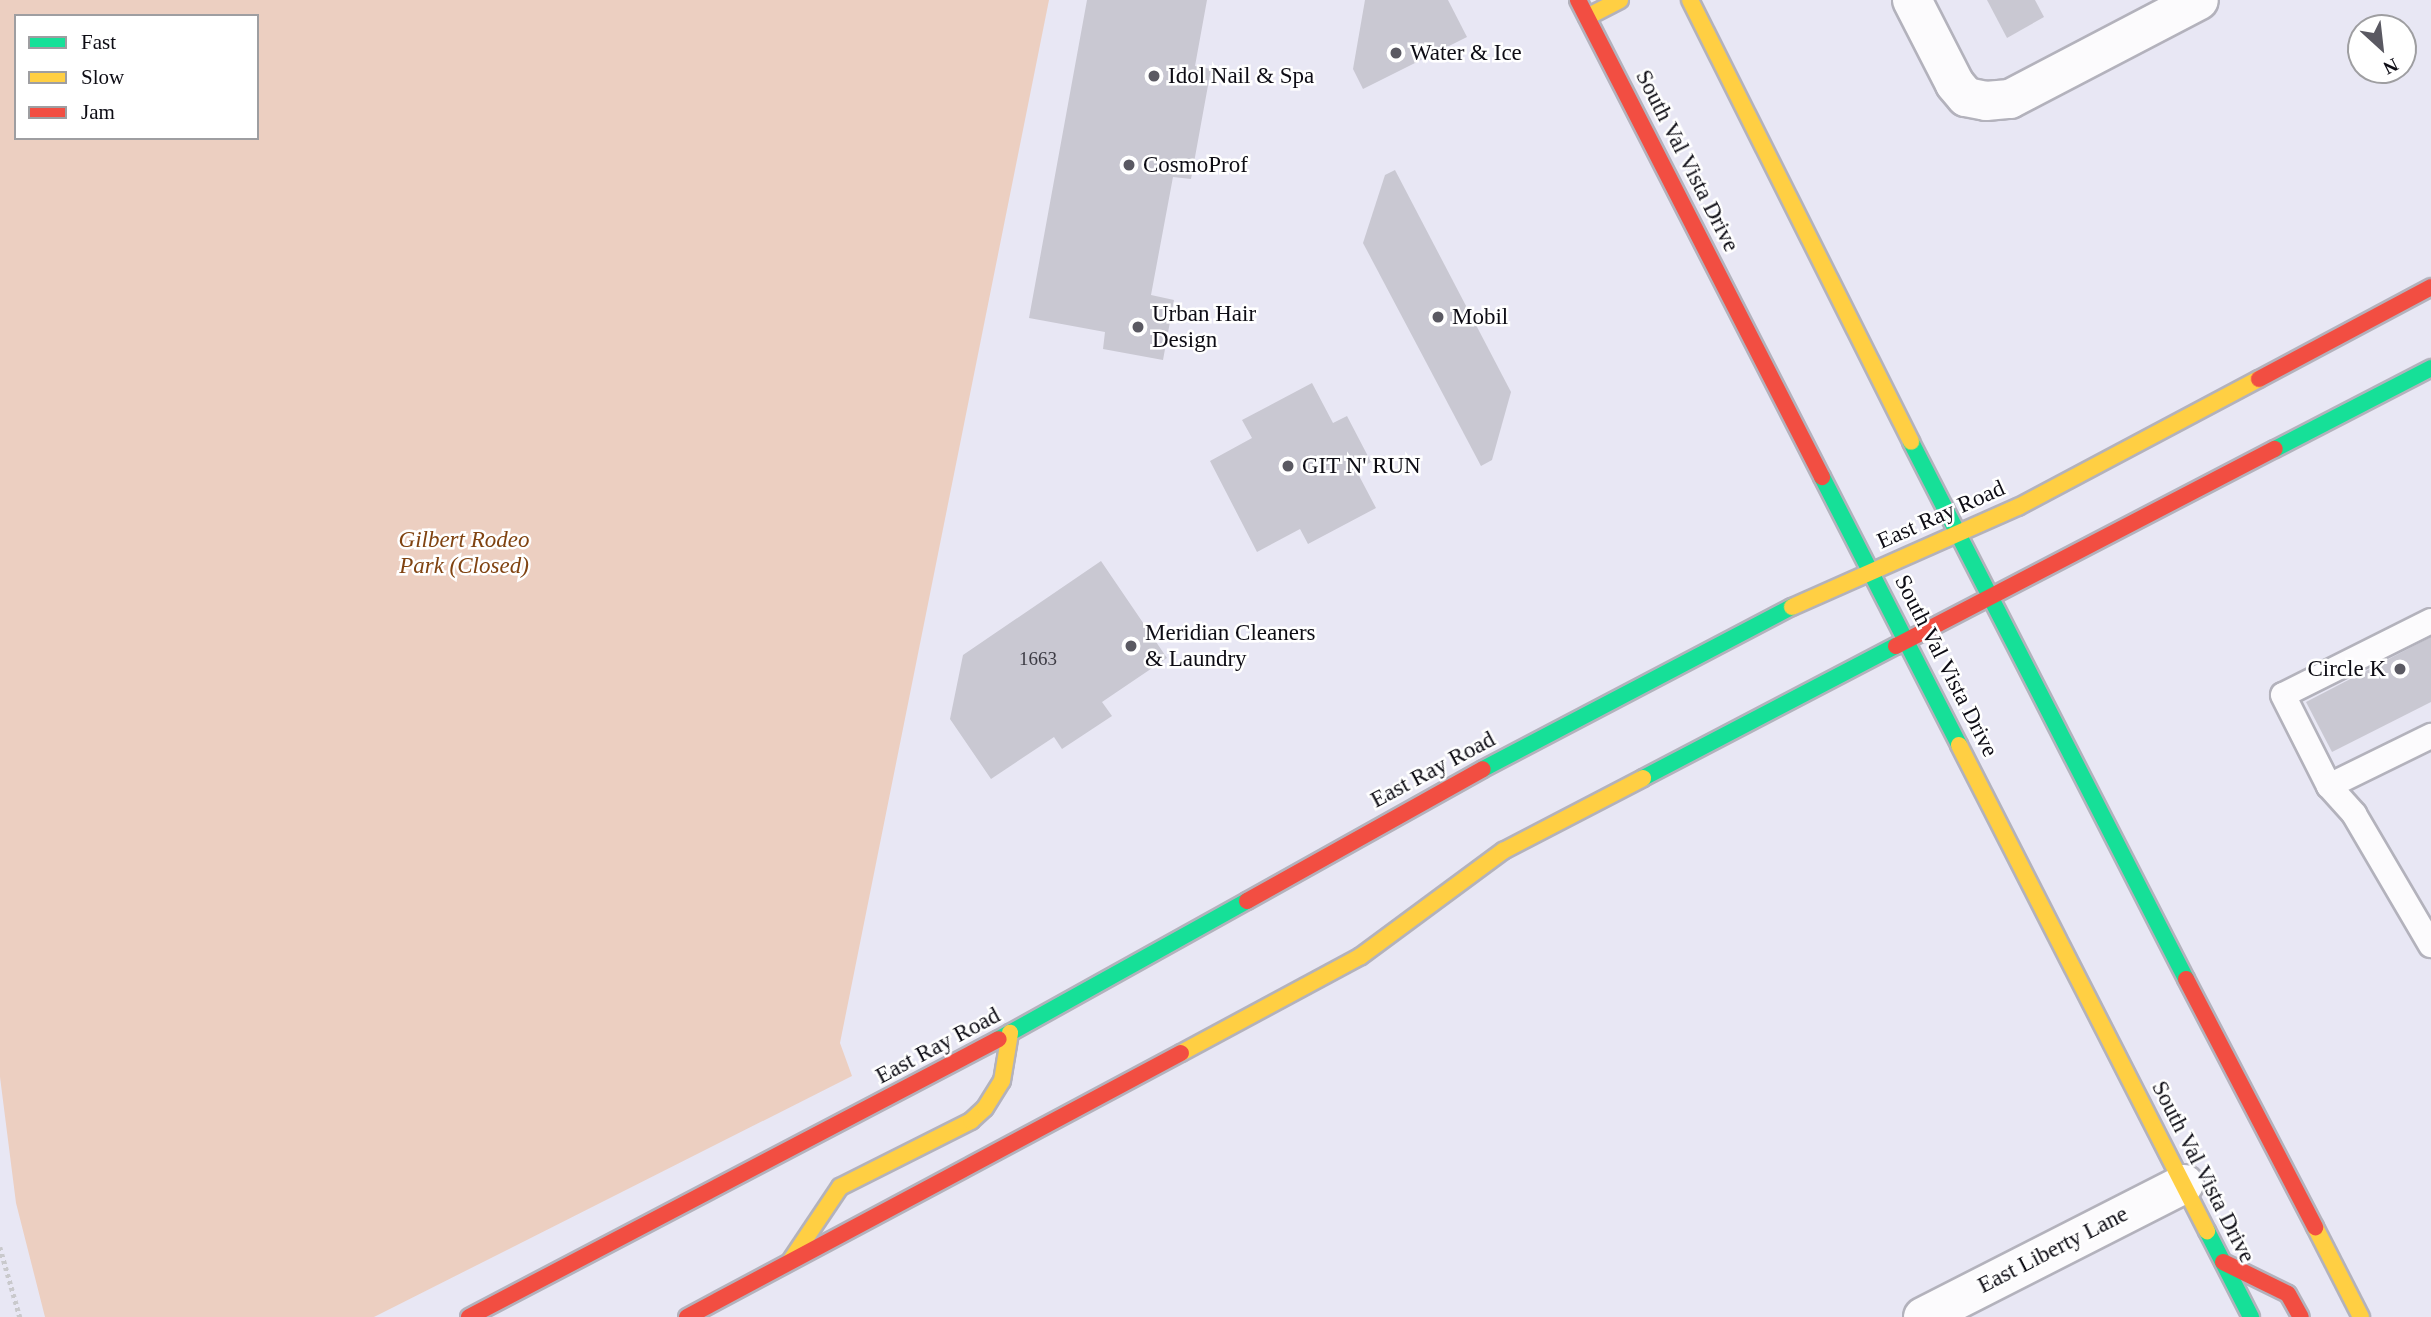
<!DOCTYPE html>
<style>
body{margin:0}
#map{position:relative;width:2431px;height:1317px;overflow:hidden;background:#e8e7f4;font-family:"Times New Roman",serif}
div>[style]{position:absolute}
[style*='--x']{left:calc(var(--x)*1px);top:calc(var(--y)*1px);width:calc(var(--w)*1px);rotate:calc(var(--a)*1deg)}
.green>*{inset:0;background:#eccfc1}
.building>*{inset:0;background:#c9c8d2}
.path>*{height:4.5px;margin-top:-2.25px;transform-origin:0;background:repeating-linear-gradient(90deg,#c9c9cc 0 3.5px,transparent 0 7px)}
.roads{filter:drop-shadow(2px 0 #b3b2bc) drop-shadow(-2px 0 #b3b2bc) drop-shadow(0 2px #b3b2bc) drop-shadow(0 -2px #b3b2bc)}
.lane>*{height:24px;margin:-12px;padding:0 12px;transform-origin:12px;border-radius:12px;background:#fcfbfd}
.street>*{height:38px;margin:-19px;padding:0 19px;transform-origin:19px;border-radius:19px;background:#fcfbfd}
.fast>*{height:16px;margin:-8px;padding:0 8px;transform-origin:8px;border-radius:8px;background:#16e098}
.slow>*{height:16px;margin:-8px;padding:0 8px;transform-origin:8px;border-radius:8px;background:#ffcf43}
.jam>*{height:16px;margin:-8px;padding:0 8px;transform-origin:8px;border-radius:8px;background:#f24e42}
.dots>*{width:19px;height:19px;translate:-50% -50%;box-sizing:border-box;border:4px solid #fff;border-radius:50%}
span{translate:-50% -50%;white-space:nowrap;text-align:center;line-height:1.15;-webkit-text-stroke:5px #fff;paint-order:stroke}
.number-label{font-size:19px;color:#3c3b44}
.number-label span{-webkit-text-stroke-width:0}
.poi-label{font-size:23px;color:#0d0c14}
.left{translate:0 -50%;text-align:left}
.right{translate:-100% -50%;text-align:right}
.street-label{font-size:23px;color:#0d0c14}
.park-label{font-size:23px;color:#804311;font-style:italic}
.legend{position:absolute;left:14px;top:14px;width:245px;height:126px;box-sizing:border-box;background:#fff;border:2px solid #9e9ea1;margin:0;padding:9px 12px;list-style:none;font-size:21px;color:#0d0c14}
.legend li{display:flex;align-items:center;gap:14px;height:35px}
.legend b{width:35px;border:2px solid #9e9ea1}
.north{position:absolute;left:2347px;top:14px;width:70px;height:70px;box-sizing:border-box;background:#fff;border:2px solid #9e9ea1;border-radius:50%;rotate:153deg;font-size:19px;font-weight:700;line-height:28px;text-align:center;color:#0d0c14}
.north::after{content:'';display:block;margin:auto;width:24px;height:32px;background:#5a5962;clip-path:polygon(50% 0,100% 100%,50% 72%,0 100%)}
</style>
<div id="map">
<div class="green">
<i style="clip-path:polygon(evenodd,0 0,1049px 0,840px 1043px,852px 1076px,374px 1317px,45px 1317px,16px 1203px,0 1077px,0 0,16px 16px,257px 16px,257px 138px,16px 138px,16px 16px)"></i>
</div>
<div class="building">
<i style="clip-path:polygon(1087px 0,1207px 0,1195px 66px,1211px 69px,1191px 179px,1173px 177px,1151px 295px,1174px 300px,1163px 360px,1103px 349px,1105px 332px,1029px 318px)"></i>
<i style="clip-path:polygon(1365px 0,1448px 0,1467px 37px,1363px 89px,1353px 69px)"></i>
<i style="clip-path:polygon(1987px 0,2035px 0,2044px 17px,2007px 38px)"></i>
<i style="clip-path:polygon(1395px 170px,1511px 392px,1492px 460px,1481px 466px,1363px 243px,1385px 175px)"></i>
<i style="clip-path:polygon(1312px 383px,1333px 423px,1347px 416px,1371px 462px,1356px 470px,1376px 508px,1308px 544px,1300px 529px,1257px 552px,1210px 461px,1252px 438px,1242px 420px)"></i>
<i style="clip-path:polygon(1101px 561px,1167px 658px,1102px 702px,1112px 716px,1062px 749px,1054px 737px,991px 779px,950px 719px,963px 655px)"></i>
<i style="clip-path:polygon(2431px 637px,2431px 702px,2332px 752px,2306px 702px)"></i>
</div>
<div class="path">
<i style="--x:0;--y:1247;--w:73;--a:74.1"></i>
</div>
<div class="roads">
<div class="lane">
<i style="--x:2431;--y:621;--w:165;--a:153.4"></i>
<i style="--x:2283;--y:695;--w:102;--a:63.2"></i>
<i style="--x:2329;--y:786;--w:38;--a:48"></i>
<i style="--x:2354;--y:814;--w:152;--a:59.6"></i>
<i style="--x:2329;--y:786;--w:114;--a:-26.1"></i>
</div>
<div class="street">
<i style="--x:1912;--y:0;--w:94;--a:62.9"></i>
<i style="--x:1955;--y:84;--w:17;--a:50"></i>
<i style="--x:1966;--y:97;--w:20;--a:11"></i>
<i style="--x:1986;--y:101;--w:24;--a:-5"></i>
<i style="--x:2010;--y:99;--w:213;--a:-27.6"></i>
<i style="--x:1923;--y:1317;--w:293;--a:-27"></i>
</div>
<div class="fast">
<i style="--x:1911;--y:442;--w:603;--a:62.88"></i>
<i style="--x:2275;--y:449;--w:176;--a:-27.4"></i>
<i style="--x:1822;--y:477;--w:301;--a:62.9"></i>
<i style="--x:1483;--y:769;--w:349;--a:-27.7"></i>
<i style="--x:1643;--y:778;--w:285;--a:-27.6"></i>
<i style="--x:999;--y:1039;--w:284;--a:-29.1"></i>
<i style="--x:2207;--y:1231;--w:97;--a:62.9"></i>
</div>
<div class="slow">
<i style="--x:1690;--y:0;--w:494;--a:63.4"></i>
<i style="--x:1587;--y:17;--w:37;--a:-27"></i>
<i style="--x:1792;--y:607;--w:247;--a:-23.9"></i>
<i style="--x:2018;--y:507;--w:273;--a:-28"></i>
<i style="--x:1959;--y:745;--w:546;--a:62.97"></i>
<i style="--x:1181;--y:1053;--w:204;--a:-28.3"></i>
<i style="--x:1361;--y:956;--w:177;--a:-36.5"></i>
<i style="--x:1503;--y:851;--w:158;--a:-27.5"></i>
<i style="--x:2315;--y:1227;--w:101;--a:62.9"></i>
<i style="--x:791;--y:1260;--w:88;--a:-56.1"></i>
<i style="--x:840;--y:1187;--w:147;--a:-26.7"></i>
<i style="--x:971;--y:1121;--w:19;--a:-43"></i>
<i style="--x:985;--y:1108;--w:32;--a:-58"></i>
<i style="--x:1002;--y:1081;--w:49;--a:-80.5"></i>
</div>
<div class="jam">
<i style="--x:1578;--y:0;--w:536;--a:62.91"></i>
<i style="--x:2259;--y:379;--w:195;--a:-28.1"></i>
<i style="--x:1896;--y:646;--w:427;--a:-27.5"></i>
<i style="--x:1247;--y:901;--w:270;--a:-29.2"></i>
<i style="--x:2186;--y:979;--w:280;--a:62.5"></i>
<i style="--x:2223;--y:1262;--w:72;--a:26.2"></i>
<i style="--x:2288;--y:1294;--w:26;--a:61"></i>
<i style="--x:469;--y:1317;--w:598;--a:-27.68"></i>
<i style="--x:687;--y:1317;--w:560;--a:-28.12"></i>
</div>
</div>
<div class="dots">
<i style="left:1396px;top:53px;background:#5a5962"></i>
<i style="left:1154px;top:76px;background:#5a5962"></i>
<i style="left:1129px;top:165px;background:#5a5962"></i>
<i style="left:1438px;top:317px;background:#5a5962"></i>
<i style="left:1138px;top:327px;background:#5a5962"></i>
<i style="left:1288px;top:466px;background:#5a5962"></i>
<i style="left:1131px;top:646px;background:#5a5962"></i>
<i style="left:2400px;top:669px;background:#5a5962"></i>
</div>
<div class="number-label">
<span style="left:1038px;top:659px">1663</span>
</div>
<div class="poi-label">
<span class="left" style="left:1410px;top:53px">Water &amp; Ice</span>
<span class="left" style="left:1168px;top:76px">Idol Nail &amp; Spa</span>
<span class="left" style="left:1143px;top:165px">CosmoProf</span>
<span class="left" style="left:1152px;top:327px">Urban Hair<br>Design</span>
<span class="left" style="left:1452px;top:317px">Mobil</span>
<span class="left" style="left:1302px;top:466px">GIT N' RUN</span>
<span class="left" style="left:1145px;top:646px">Meridian Cleaners<br>&amp; Laundry</span>
<span class="right" style="left:2386px;top:669px">Circle K</span>
</div>
<div class="street-label">
<span style="left:1687px;top:161px;rotate:63deg">South Val Vista Drive</span>
<span style="left:1941px;top:515px;rotate:-24deg">East Ray Road</span>
<span style="left:1946px;top:666px;rotate:63deg">South Val Vista Drive</span>
<span style="left:1433px;top:770px;rotate:-28deg">East Ray Road</span>
<span style="left:938px;top:1046px;rotate:-28deg">East Ray Road</span>
<span style="left:2203px;top:1172px;rotate:63deg">South Val Vista Drive</span>
<span style="left:2053px;top:1250px;rotate:-27deg">East Liberty Lane</span>
</div>
<div class="park-label">
<span style="left:464px;top:553px">Gilbert Rodeo<br>Park (Closed)</span>
</div>
<ul class="legend">
<li><b style="height:9px;background:#16e098"></b>Fast</li>
<li><b style="height:9px;background:#ffcf43"></b>Slow</li>
<li><b style="height:9px;background:#f24e42"></b>Jam</li>
</ul>
<div class="north">N</div>
</div>
